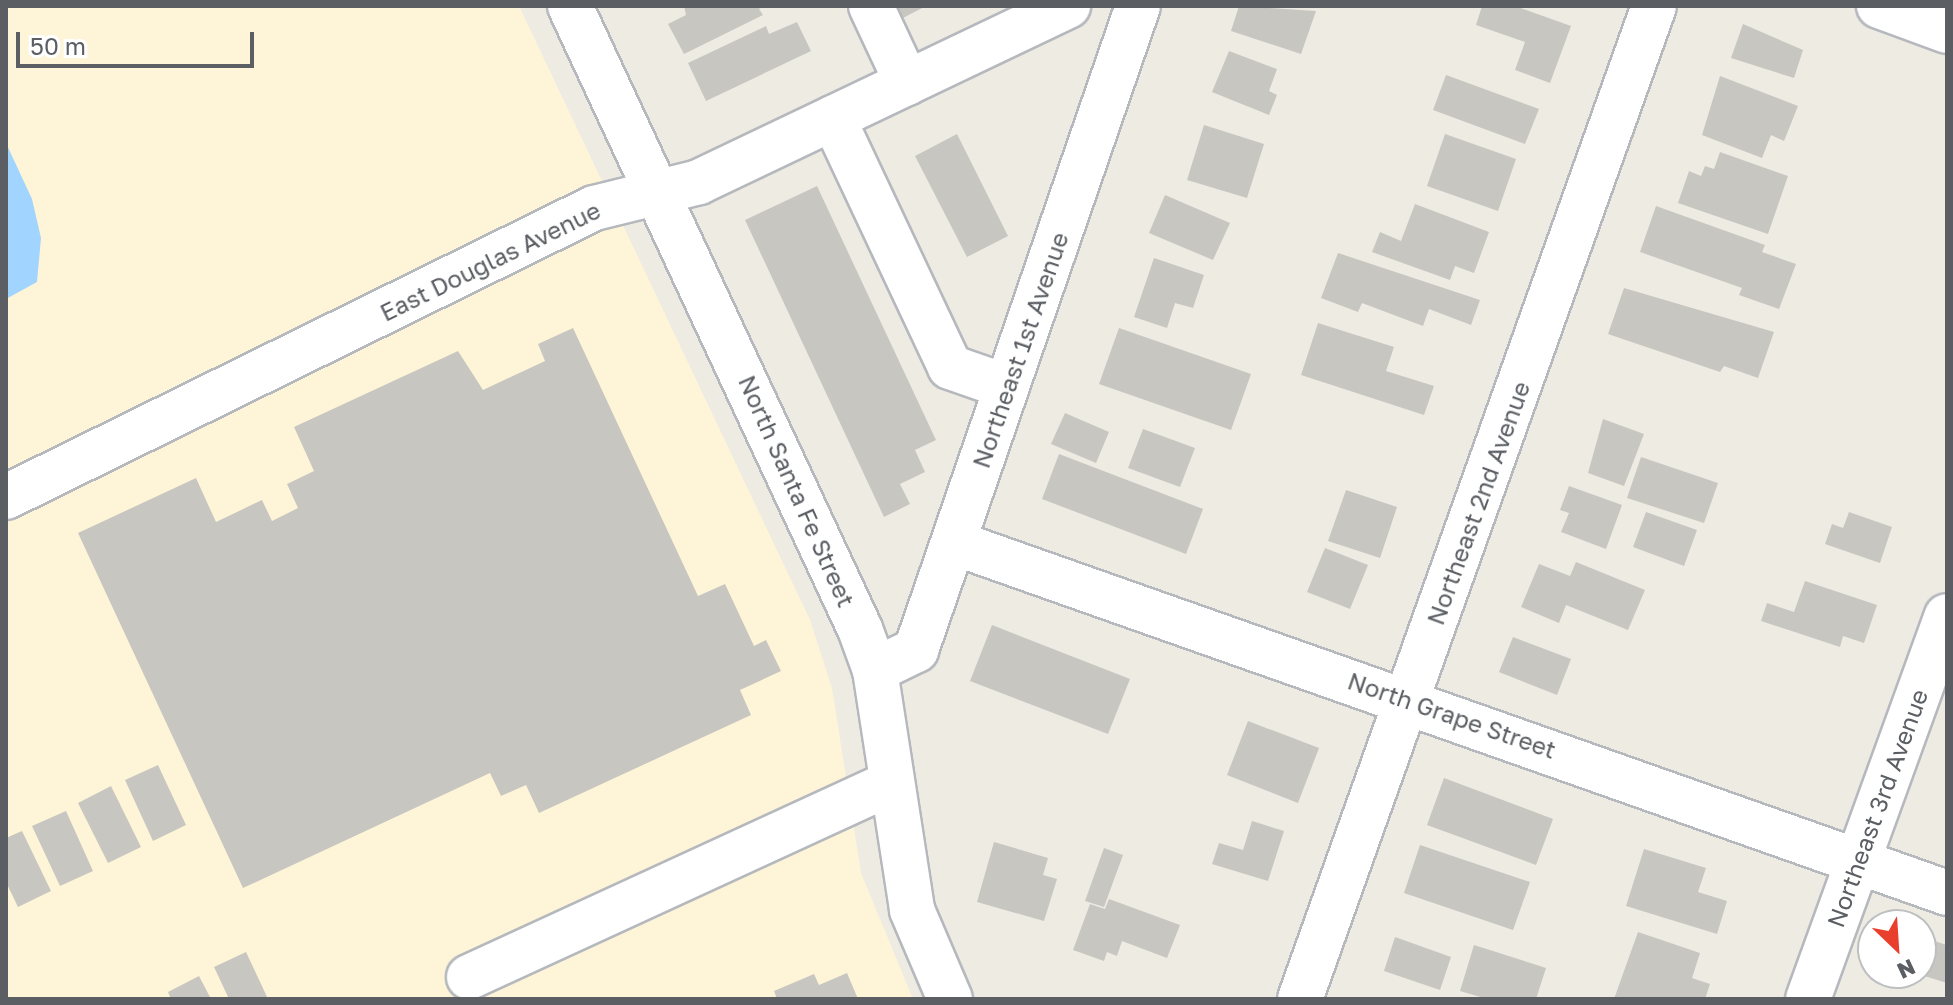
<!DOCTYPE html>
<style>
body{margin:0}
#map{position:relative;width:1953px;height:1005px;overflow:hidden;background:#eeebe3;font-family:"Golos Text",sans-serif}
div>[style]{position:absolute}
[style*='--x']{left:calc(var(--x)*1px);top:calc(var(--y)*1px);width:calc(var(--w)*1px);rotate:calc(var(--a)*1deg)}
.commercial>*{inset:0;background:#fef5d8}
.water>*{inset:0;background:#a1d5ff}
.building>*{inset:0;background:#c8c6c0}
.roads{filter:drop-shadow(2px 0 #b5b8bd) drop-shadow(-2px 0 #b5b8bd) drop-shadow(0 2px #b5b8bd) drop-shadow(0 -2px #b5b8bd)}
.minor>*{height:44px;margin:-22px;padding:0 22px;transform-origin:22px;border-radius:22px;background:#fff}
span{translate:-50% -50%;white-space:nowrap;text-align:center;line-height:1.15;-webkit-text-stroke:6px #fff;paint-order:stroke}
.street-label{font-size:24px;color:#5b5e63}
.frame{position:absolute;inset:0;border:8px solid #5b5e63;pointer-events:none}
.north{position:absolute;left:1857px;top:909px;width:80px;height:80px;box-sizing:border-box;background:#fff;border:2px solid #bdbfc1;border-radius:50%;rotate:155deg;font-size:22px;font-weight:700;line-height:32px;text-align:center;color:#5b5e63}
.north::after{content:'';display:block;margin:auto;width:28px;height:36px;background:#e93f2d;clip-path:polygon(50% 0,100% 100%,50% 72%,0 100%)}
.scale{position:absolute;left:16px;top:32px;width:238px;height:36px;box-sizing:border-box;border:4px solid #5b5e63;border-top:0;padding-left:10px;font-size:24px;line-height:28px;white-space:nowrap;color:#5b5e63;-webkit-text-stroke:6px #fff;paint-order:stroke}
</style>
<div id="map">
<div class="commercial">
<i style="clip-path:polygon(6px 6px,519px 6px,810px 620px,832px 688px,861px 873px,913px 999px,6px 999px)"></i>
</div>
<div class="water">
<i style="clip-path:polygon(6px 143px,32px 199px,41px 238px,37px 282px,6px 299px)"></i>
</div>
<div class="building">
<i style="clip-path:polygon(684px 6px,765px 6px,759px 9px,763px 15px,684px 54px,668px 24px,686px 15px)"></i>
<i style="clip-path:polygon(895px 6px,926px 6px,901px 19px)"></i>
<i style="clip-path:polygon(1239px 6px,1316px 11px,1301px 54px,1231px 31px)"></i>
<i style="clip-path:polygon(1482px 6px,1515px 6px,1571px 26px,1550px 83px,1515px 70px,1525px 42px,1476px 25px)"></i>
<i style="clip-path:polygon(797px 22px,811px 51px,706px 101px,688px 63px,766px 26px,769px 34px)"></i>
<i style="clip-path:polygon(1743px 24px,1803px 50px,1794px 78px,1731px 58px)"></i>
<i style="clip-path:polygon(1229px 51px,1277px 69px,1269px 91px,1277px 95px,1269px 115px,1212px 92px)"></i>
<i style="clip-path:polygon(1446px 75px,1539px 109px,1525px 144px,1433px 110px)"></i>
<i style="clip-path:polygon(1720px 76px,1798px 106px,1784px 141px,1771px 135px,1762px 158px,1702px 135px)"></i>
<i style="clip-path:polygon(1204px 125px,1264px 144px,1247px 198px,1187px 180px)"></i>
<i style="clip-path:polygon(957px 134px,1008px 236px,967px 257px,915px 156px)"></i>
<i style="clip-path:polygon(1445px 134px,1516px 159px,1498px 211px,1427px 186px)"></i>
<i style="clip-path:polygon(1720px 152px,1788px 176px,1768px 234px,1678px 203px,1689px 171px,1701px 176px,1705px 166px,1714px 169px)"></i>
<i style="clip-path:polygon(817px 186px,936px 440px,915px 450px,925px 472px,900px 484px,910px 504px,884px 517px,745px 220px)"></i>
<i style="clip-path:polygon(1165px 195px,1230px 223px,1213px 260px,1149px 233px)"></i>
<i style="clip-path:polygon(1415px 204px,1489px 232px,1474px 273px,1455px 266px,1450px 280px,1372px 252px,1380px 232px,1401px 241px)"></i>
<i style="clip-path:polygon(1656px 206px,1765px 245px,1762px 252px,1796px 264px,1779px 309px,1739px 295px,1742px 288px,1640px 252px)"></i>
<i style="clip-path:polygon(1338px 253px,1480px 300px,1471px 325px,1429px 309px,1423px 326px,1362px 303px,1358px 312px,1321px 298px)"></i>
<i style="clip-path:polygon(1154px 258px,1204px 275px,1193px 308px,1175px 303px,1167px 328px,1134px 317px)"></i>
<i style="clip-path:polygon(1624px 288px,1774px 332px,1758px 378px,1724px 366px,1720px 372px,1608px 334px)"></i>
<i style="clip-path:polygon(1318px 323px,1394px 347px,1386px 371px,1434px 386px,1424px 415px,1301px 375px)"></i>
<i style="clip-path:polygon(573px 328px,698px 596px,725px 584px,754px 646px,766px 640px,781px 671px,740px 690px,751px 715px,539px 813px,526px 785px,501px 796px,490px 773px,243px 888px,78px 533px,196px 478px,216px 522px,262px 500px,272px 521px,298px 508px,287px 484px,314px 471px,294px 427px,458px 351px,483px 390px,545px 361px,538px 344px)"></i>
<i style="clip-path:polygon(1119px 328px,1251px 374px,1231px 430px,1099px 384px)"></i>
<i style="clip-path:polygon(1065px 413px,1109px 432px,1096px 463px,1051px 444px)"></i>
<i style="clip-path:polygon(1603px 419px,1644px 434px,1624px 486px,1588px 473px)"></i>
<i style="clip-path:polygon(1143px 429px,1195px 448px,1180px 487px,1128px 468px)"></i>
<i style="clip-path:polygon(1059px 454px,1203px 509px,1186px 554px,1042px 499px)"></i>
<i style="clip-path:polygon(1641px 457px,1718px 483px,1704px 523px,1627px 498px)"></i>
<i style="clip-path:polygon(1569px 486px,1622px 505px,1606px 549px,1561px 532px,1569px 513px,1560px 510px)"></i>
<i style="clip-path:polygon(1346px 490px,1397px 507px,1380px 558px,1328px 541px)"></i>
<i style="clip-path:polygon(1646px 512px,1697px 530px,1684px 566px,1633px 547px)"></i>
<i style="clip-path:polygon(1849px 512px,1892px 527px,1880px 563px,1825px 544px,1832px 524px,1843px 528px)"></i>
<i style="clip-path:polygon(1325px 548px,1368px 565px,1350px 609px,1307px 592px)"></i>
<i style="clip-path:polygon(1576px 562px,1645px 590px,1628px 630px,1566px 605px,1559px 623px,1521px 607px,1539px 564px,1570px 576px)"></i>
<i style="clip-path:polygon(1805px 581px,1877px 605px,1864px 643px,1843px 636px,1840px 647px,1761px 621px,1767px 603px,1794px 612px)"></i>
<i style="clip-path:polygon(992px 625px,1130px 679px,1108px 734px,970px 681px)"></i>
<i style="clip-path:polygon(1513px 637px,1571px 659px,1557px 695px,1499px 672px)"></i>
<i style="clip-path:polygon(1248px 721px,1319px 748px,1298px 803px,1227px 775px)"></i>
<i style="clip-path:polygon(158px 765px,186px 825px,153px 841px,125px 780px)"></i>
<i style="clip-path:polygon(1444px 778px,1553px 819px,1536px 865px,1427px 825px)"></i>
<i style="clip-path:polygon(111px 786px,141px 847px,108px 863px,78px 803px)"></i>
<i style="clip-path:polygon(66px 811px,93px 871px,60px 886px,32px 826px)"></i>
<i style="clip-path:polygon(1252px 821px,1284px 831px,1268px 881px,1212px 864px,1219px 843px,1243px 850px)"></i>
<i style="clip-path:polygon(22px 831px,51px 891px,18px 907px,6px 882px,6px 838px)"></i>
<i style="clip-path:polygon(994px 842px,1048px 858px,1043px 875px,1057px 879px,1044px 921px,977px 902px)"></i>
<i style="clip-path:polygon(1420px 845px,1530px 882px,1513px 930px,1404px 893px)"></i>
<i style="clip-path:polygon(1104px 848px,1123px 855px,1104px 907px,1085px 901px)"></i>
<i style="clip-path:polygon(1644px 849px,1706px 868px,1698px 892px,1727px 901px,1717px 934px,1626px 906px)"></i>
<i style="clip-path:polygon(1109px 899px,1180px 925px,1167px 958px,1122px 941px,1117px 956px,1107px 952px,1104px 961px,1073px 950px,1090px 904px,1105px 909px)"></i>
<i style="clip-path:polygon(1638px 932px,1700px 953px,1692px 978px,1710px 984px,1705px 999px,1614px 999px)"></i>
<i style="clip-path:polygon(1395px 937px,1451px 957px,1440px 990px,1384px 971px)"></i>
<i style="clip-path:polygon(1921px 937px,1947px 945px,1947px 983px,1921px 975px)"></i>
<i style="clip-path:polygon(1474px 945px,1546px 968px,1536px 999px,1487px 999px,1460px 991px)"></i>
<i style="clip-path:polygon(246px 952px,268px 999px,229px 999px,214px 967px)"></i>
<i style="clip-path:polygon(847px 973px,858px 999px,777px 999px,774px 991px,814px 974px,819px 985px)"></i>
<i style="clip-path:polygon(199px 976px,211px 999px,171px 999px,168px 992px)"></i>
</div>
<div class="roads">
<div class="minor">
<i style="--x:570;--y:6;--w:687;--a:65.04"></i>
<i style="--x:860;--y:629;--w:44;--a:69.9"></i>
<i style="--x:875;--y:670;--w:243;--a:81.2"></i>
<i style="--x:912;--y:910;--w:97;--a:66.9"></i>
<i style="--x:871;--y:6;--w:85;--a:64.9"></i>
<i style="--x:1879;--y:6;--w:72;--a:20.2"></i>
<i style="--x:833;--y:118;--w:275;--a:64.8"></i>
<i style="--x:950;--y:367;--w:60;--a:19.3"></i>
<i style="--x:6;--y:497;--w:655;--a:-26.17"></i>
<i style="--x:594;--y:208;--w:108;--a:-13.9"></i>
<i style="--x:699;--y:182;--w:409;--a:-25.5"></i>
<i style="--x:955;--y:543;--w:1052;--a:19.43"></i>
<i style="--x:875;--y:670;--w:46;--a:-26"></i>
<i style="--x:916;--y:650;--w:681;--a:-70.98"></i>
<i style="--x:469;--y:977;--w:464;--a:-24.7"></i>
<i style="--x:1300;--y:999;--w:1054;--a:-70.38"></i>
<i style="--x:1808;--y:999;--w:407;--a:-70.1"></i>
</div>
</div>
<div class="street-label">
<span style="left:490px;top:261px;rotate:-26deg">East Douglas Avenue</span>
<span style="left:1020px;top:350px;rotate:-71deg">Northeast 1st Avenue</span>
<span style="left:797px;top:491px;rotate:66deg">North Santa Fe Street</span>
<span style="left:1478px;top:503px;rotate:-70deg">Northeast 2nd Avenue</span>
<span style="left:1452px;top:715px;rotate:19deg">North Grape Street</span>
<span style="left:1877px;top:808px;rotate:-70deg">Northeast 3rd Avenue</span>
</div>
<div class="frame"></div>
<div class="north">N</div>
<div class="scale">50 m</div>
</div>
